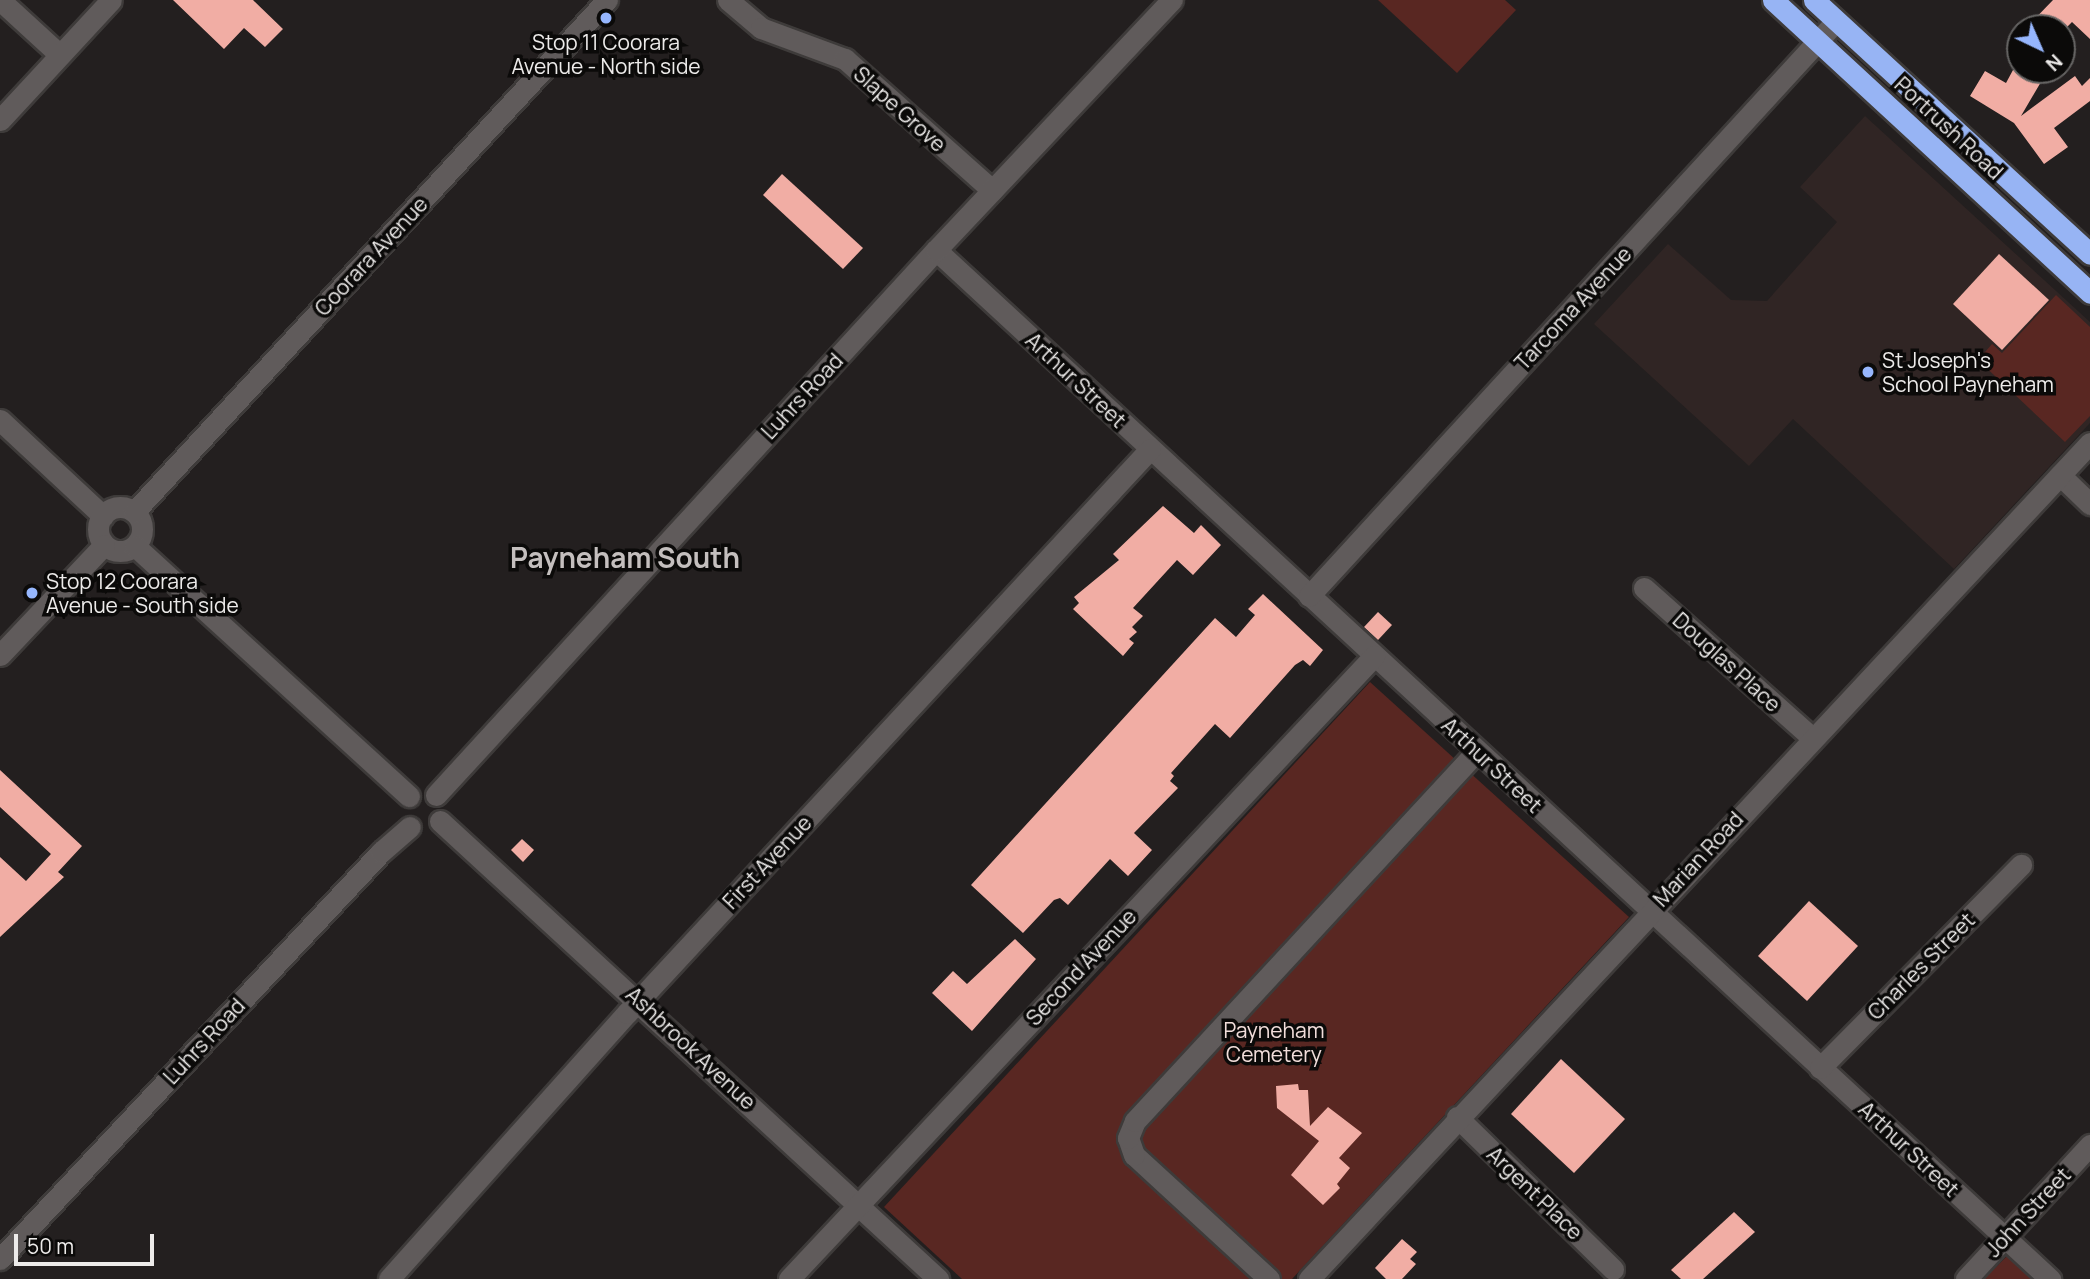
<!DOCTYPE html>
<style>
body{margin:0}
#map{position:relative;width:2090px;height:1279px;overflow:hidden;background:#231f1f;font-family:Manrope,sans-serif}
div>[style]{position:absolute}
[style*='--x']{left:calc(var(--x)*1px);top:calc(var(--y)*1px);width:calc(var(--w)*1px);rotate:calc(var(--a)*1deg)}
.built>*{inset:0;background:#302524}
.green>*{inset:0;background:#592722}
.building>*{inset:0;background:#f1ada4}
.roads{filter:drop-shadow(2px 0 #3e3b3a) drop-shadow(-2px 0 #3e3b3a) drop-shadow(0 2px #3e3b3a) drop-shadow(0 -2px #3e3b3a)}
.minor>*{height:21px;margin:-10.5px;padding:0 10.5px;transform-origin:10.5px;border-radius:10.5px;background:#605b5b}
.minor>.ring{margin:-10.5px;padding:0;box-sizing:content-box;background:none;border:21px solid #605b5b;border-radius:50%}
.highway>*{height:21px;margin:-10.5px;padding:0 10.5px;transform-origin:10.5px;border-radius:10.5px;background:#97b4f4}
.dots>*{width:19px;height:19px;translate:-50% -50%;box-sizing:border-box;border:4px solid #0b0a09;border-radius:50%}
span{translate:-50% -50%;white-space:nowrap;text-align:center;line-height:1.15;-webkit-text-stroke:7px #0b0a09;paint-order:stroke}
.poi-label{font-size:21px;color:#edebea}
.left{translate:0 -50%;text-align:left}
.street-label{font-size:21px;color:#edebea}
.park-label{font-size:21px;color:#f2dedb}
.district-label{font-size:28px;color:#c4bfbe;font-weight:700}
.north{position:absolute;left:2006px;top:14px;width:70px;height:70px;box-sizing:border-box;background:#0b0a09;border:2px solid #656463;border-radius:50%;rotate:136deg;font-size:19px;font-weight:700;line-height:28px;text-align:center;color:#edebea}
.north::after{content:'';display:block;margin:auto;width:24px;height:32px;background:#96b6fd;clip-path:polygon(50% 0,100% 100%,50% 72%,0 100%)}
.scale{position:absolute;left:14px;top:1234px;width:140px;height:32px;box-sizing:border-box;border:4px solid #edebea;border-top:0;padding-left:9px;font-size:21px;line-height:24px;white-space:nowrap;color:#edebea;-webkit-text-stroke:5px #0b0a09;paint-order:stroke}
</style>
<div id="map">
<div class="built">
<i style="clip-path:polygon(1865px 116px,2090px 322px,2090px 423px,1954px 569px,1793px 419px,1749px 466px,1594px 324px,1668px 244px,1731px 300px,1767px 301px,1837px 222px,1800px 187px)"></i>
</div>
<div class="green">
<i style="clip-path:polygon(1378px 0,1505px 0,1516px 10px,1457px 73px)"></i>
<i style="clip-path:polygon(2056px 295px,2090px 327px,2090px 416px,2065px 442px,1978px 360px,1992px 344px,2002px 353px)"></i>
<i style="clip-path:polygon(1370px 682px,1629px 917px,1292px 1279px,962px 1279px,884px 1207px)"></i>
<i style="clip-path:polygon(2008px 1255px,2034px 1279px,1984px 1279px)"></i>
</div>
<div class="building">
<i style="clip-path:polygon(173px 0,253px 0,283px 29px,265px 47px,244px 28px,224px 49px)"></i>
<i style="clip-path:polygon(2053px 0,2090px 0,2090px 39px,2072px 22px,2066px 28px,2026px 28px)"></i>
<i style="clip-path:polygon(2013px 70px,2048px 70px,2021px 116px,2075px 76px,2082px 86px,2090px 78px,2090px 101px,2054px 128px,2068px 147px,2044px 164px,2014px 123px,1970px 96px,1985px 71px,2006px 83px)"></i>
<i style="clip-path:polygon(782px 174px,863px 248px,843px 269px,763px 195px)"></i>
<i style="clip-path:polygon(1999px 254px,2049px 300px,2002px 350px,1953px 304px)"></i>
<i style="clip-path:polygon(1163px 506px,1194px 533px,1201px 525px,1221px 545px,1193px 575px,1177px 560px,1133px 608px,1143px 616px,1132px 627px,1137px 632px,1129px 639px,1134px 643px,1123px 656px,1073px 609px,1079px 603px,1074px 597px,1119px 560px,1113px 554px)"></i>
<i style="clip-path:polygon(1263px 594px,1323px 650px,1310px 666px,1303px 660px,1295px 665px,1230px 738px,1215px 724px,1171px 773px,1174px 776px,1170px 781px,1178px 788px,1134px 833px,1152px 850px,1128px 876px,1110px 859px,1068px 905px,1060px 898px,1054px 900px,1023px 933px,971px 885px,1215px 618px,1236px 637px,1255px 615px,1248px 609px)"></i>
<i style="clip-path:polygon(1378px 612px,1392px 625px,1378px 640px,1364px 627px)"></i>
<i style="clip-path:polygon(0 770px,82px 846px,58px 872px,64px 877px,0 937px,0 857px,26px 881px,51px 854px,0 807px)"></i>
<i style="clip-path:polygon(522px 839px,534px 850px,523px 862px,511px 850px)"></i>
<i style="clip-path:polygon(1809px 901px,1858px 946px,1807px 1001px,1758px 956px)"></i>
<i style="clip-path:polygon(1015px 939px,1036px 959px,972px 1031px,932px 993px,953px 971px,967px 984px)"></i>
<i style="clip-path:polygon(1561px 1059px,1625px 1119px,1574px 1173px,1511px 1114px)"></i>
<i style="clip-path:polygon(1298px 1084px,1299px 1090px,1308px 1090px,1310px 1126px,1328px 1107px,1362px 1133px,1339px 1158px,1350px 1168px,1337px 1184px,1340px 1188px,1323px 1205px,1291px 1175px,1319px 1141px,1277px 1108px,1276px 1086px)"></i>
<i style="clip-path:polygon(1734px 1212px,1755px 1232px,1703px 1279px,1681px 1279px,1671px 1270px)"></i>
<i style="clip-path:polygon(1402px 1239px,1417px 1252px,1410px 1259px,1416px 1264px,1402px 1279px,1386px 1279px,1375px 1268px)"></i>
</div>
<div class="roads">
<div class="minor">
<i style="--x:0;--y:0;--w:81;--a:42.5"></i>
<i style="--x:728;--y:0;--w:43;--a:40.3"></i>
<i style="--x:761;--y:28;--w:90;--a:20.3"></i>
<i style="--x:845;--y:59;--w:197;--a:41.7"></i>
<i style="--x:0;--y:120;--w:163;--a:-47.2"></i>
<i style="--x:936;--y:250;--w:1517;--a:42.73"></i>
<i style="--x:0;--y:420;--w:141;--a:43"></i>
<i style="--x:2060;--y:475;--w:42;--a:44"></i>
<i class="ring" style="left:98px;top:507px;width:23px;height:23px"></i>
<i style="--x:134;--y:512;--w:697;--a:-47.27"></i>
<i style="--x:135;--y:546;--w:371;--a:42.4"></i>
<i style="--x:1644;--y:588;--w:224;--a:41.7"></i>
<i style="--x:1309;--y:596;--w:780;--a:-47.49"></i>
<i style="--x:0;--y:655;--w:151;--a:-46.6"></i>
<i style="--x:436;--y:795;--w:740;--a:-47.47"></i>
<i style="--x:936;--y:250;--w:344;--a:-46.7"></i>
<i style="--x:440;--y:821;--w:677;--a:42.6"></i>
<i style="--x:1820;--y:1068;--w:286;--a:-45.3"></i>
<i style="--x:1457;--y:1117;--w:218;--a:44.3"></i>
<i style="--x:0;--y:1259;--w:558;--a:-46.89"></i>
<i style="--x:381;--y:852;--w:38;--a:-41"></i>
<i style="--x:389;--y:1279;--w:357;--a:-48.2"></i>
<i style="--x:627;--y:1013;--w:769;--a:-47.16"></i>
<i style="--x:789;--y:1279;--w:855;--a:-46.8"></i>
<i style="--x:1269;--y:1279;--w:183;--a:-137.4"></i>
<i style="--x:1134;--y:1155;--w:18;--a:-109"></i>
<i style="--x:1128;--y:1138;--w:18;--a:-68"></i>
<i style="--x:1135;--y:1121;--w:504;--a:-47.25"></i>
<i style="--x:1309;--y:1279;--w:1144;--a:-46.95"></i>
<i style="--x:1966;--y:1279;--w:183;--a:-47.2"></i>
</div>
<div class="highway">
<i style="--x:1773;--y:0;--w:432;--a:42.7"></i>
<i style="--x:1814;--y:0;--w:375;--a:42.6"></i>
</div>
</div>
<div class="dots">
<i style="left:606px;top:18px;background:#96b6fd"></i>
<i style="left:1868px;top:372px;background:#96b6fd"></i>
<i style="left:32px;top:593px;background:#96b6fd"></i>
</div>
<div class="poi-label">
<span style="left:606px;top:54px">Stop 11 Coorara<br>Avenue - North side</span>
<span class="left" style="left:1882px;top:372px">St Joseph's<br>School Payneham</span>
<span class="left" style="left:46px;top:593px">Stop 12 Coorara<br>Avenue - South side</span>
</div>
<div class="street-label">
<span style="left:900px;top:109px;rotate:42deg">Slape Grove</span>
<span style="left:1949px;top:128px;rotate:43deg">Portrush Road</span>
<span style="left:371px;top:256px;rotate:-47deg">Coorara Avenue</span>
<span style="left:1573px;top:308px;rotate:-47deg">Tarcoma Avenue</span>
<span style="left:1076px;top:380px;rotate:43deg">Arthur Street</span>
<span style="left:802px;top:396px;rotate:-47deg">Luhrs Road</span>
<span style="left:1727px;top:662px;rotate:42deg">Douglas Place</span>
<span style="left:1492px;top:765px;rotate:43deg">Arthur Street</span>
<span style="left:1698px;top:859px;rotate:-47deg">Marian Road</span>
<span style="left:767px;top:862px;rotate:-47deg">First Avenue</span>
<span style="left:1921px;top:966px;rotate:-45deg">Charles Street</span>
<span style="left:1081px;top:967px;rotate:-47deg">Second Avenue</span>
<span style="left:204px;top:1041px;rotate:-47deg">Luhrs Road</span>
<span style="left:691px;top:1048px;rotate:43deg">Ashbrook Avenue</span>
<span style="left:1909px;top:1149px;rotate:43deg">Arthur Street</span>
<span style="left:1535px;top:1193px;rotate:44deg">Argent Place</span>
<span style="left:2028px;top:1212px;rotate:-47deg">John Street</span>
</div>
<div class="park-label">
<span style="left:1274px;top:1042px">Payneham<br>Cemetery</span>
</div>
<div class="district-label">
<span style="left:625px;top:557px">Payneham South</span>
</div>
<div class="north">N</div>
<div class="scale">50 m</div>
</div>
